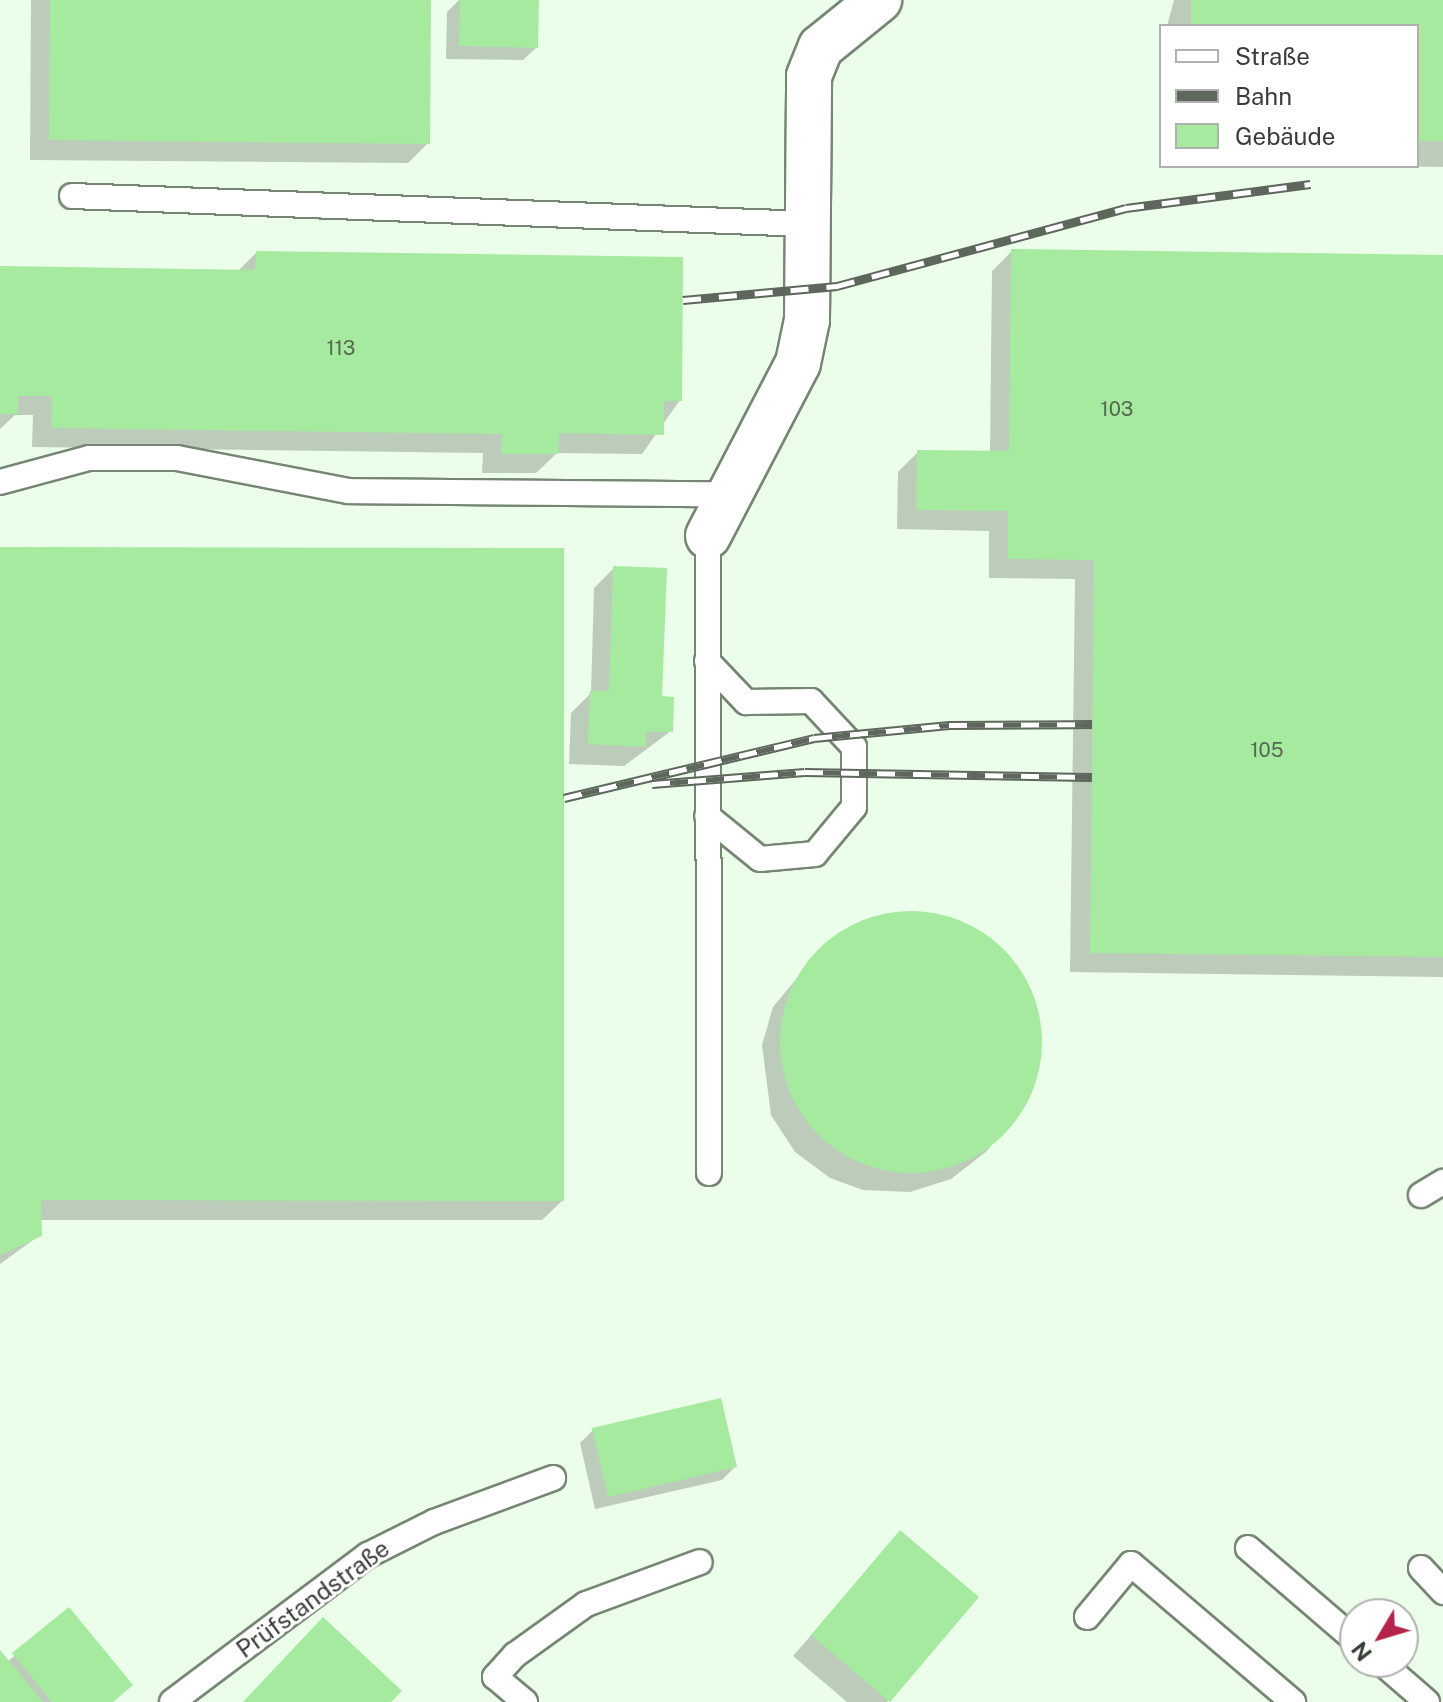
<!DOCTYPE html>
<meta charset="utf-8">
<style>
body{margin:0}
#map{position:relative;width:1443px;height:1702px;overflow:hidden;background:#ebfee9;font-family:"Public Sans",sans-serif}
div>[style]{position:absolute}
[style*='--x']{left:calc(var(--x)*1px);top:calc(var(--y)*1px);width:calc(var(--w)*1px);rotate:calc(var(--a)*1deg)}
.shadow>*{inset:0;background:#0003}
.building>*{inset:0;background:#a6eaa0}
.round{border-radius:50%}
.roads{filter:drop-shadow(2px 0 #758673) drop-shadow(-2px 0 #758673) drop-shadow(0 2px #758673) drop-shadow(0 -2px #758673)}
.lane>*{height:24px;margin:-12px;padding:0 12px;transform-origin:12px;border-radius:12px;background:#fff}
.street>*{height:44px;margin:-22px;padding:0 22px;transform-origin:22px;border-radius:22px;background:#fff}
.rail>*{height:9px;margin-top:-4.5px;transform-origin:0;background:repeating-linear-gradient(90deg,#fff 0 18px,#5d675c 0 36px);box-sizing:border-box;border-block:2px solid #5d675c}
span{translate:-50% -50%;white-space:nowrap;text-align:center;line-height:1.15;-webkit-text-stroke:6px #fff;paint-order:stroke}
.number-label{font-size:20px;color:#536950}
.number-label span{-webkit-text-stroke-width:0}
.street-label{font-size:24px;color:#373e36}
.legend{position:absolute;left:1159px;top:24px;width:260px;height:144px;box-sizing:border-box;background:#fff;border:2px solid #afb2af;margin:0;padding:10px 14px;list-style:none;font-size:24px;color:#373e36}
.legend li{display:flex;align-items:center;gap:16px;height:40px}
.legend b{width:40px;border:2px solid #afb2af}
.north{position:absolute;left:1339px;top:1598px;width:80px;height:80px;box-sizing:border-box;background:#fff;border:2px solid #afb2af;border-radius:50%;rotate:232deg;font-size:22px;font-weight:700;line-height:32px;text-align:center;color:#373e36}
.north::after{content:'';display:block;margin:auto;width:28px;height:36px;background:#b5244b;clip-path:polygon(50% 0,100% 100%,50% 72%,0 100%)}
</style>
<div id="map">
<div class="shadow">
<i style="clip-path:polygon(31px 0,429px 0,428px 143px,408px 163px,30px 160px)"></i>
<i style="clip-path:polygon(459px 0,537px 0,537px 47px,523px 60px,446px 59px,447px 12px)"></i>
<i style="clip-path:polygon(1174px 0,1443px 0,1443px 167px,1380px 166px,1417px 166px,1417px 26px,1167px 26px)"></i>
<i style="clip-path:polygon(1012px 251px,1443px 257px,1443px 977px,1070px 972px,1075px 579px,989px 578px,989px 531px,897px 529px,898px 472px,918px 452px,990px 453px,992px 271px)"></i>
<i style="clip-path:polygon(256px 253px,680px 400px,642px 454px,557px 453px,536px 473px,482px 473px,483px 453px,32px 447px,33px 415px,15px 415px,0 429px,0 268px,238px 271px)"></i>
<i style="clip-path:polygon(0 549px,562px 1201px,542px 1220px,39px 1220px,40px 1235px,0 1264px)"></i>
<i style="clip-path:polygon(614px 568px,671px 731px,624px 766px,569px 764px,571px 713px,591px 693px,594px 588px)"></i>
<i style="clip-path:polygon(908px 912px,946px 917px,994px 942px,1030px 989px,1042px 1041px,1033px 1089px,987px 1151px,951px 1179px,910px 1192px,863px 1190px,830px 1178px,795px 1152px,771px 1115px,762px 1045px,773px 1007px,822px 948px,860px 923px)"></i>
<i style="clip-path:polygon(593px 1430px,735px 1467px,722px 1480px,595px 1509px,580px 1443px)"></i>
<i style="clip-path:polygon(900px 1533px,976px 1598px,887px 1702px,847px 1702px,793px 1656px)"></i>
<i style="clip-path:polygon(69px 1610px,113px 1702px,0 1702px,0 1653px,7px 1662px)"></i>
</div>
<div class="building">
<i style="clip-path:polygon(50px 0,431px 0,430px 144px,49px 140px)"></i>
<i style="clip-path:polygon(460px 0,539px 0,538px 48px,459px 46px)"></i>
<i style="clip-path:polygon(1191px 0,1443px 0,1443px 141px,1417px 141px,1417px 26px,1191px 26px)"></i>
<i style="clip-path:polygon(1011px 249px,1443px 255px,1443px 957px,1090px 953px,1094px 560px,1008px 559px,1008px 511px,916px 510px,917px 450px,1009px 451px)"></i>
<i style="clip-path:polygon(256px 251px,683px 257px,682px 401px,664px 401px,664px 435px,559px 433px,558px 454px,501px 454px,502px 434px,51px 428px,52px 396px,18px 396px,18px 414px,0 414px,0 266px,255px 270px)"></i>
<i style="clip-path:polygon(0 547px,564px 548px,564px 1201px,41px 1200px,42px 1236px,0 1255px)"></i>
<i style="clip-path:polygon(613px 566px,667px 568px,662px 696px,674px 697px,673px 732px,646px 732px,646px 747px,588px 744px,590px 691px,609px 691px)"></i>
<i class="round" style="left:780px;top:911px;width:262px;height:262px"></i>
<i style="clip-path:polygon(721px 1398px,737px 1467px,608px 1497px,592px 1428px)"></i>
<i style="clip-path:polygon(900px 1530px,979px 1597px,890px 1702px,811px 1635px)"></i>
<i style="clip-path:polygon(69px 1607px,133px 1685px,113px 1702px,52px 1702px,12px 1653px)"></i>
<i style="clip-path:polygon(323px 1617px,402px 1691px,391px 1702px,243px 1702px)"></i>
<i style="clip-path:polygon(0 1650px,43px 1702px,0 1702px)"></i>
</div>
<div class="roads">
<div class="lane">
<i style="--x:72;--y:196;--w:736;--a:2.18"></i>
<i style="--x:0;--y:482;--w:92;--a:-15.1"></i>
<i style="--x:89;--y:458;--w:88;--a:0"></i>
<i style="--x:177;--y:458;--w:175;--a:10.9"></i>
<i style="--x:349;--y:491;--w:375;--a:0.5"></i>
<i style="--x:708;--y:536;--w:637;--a:89.91"></i>
<i style="--x:707;--y:661;--w:57;--a:46.4"></i>
<i style="--x:746;--y:702;--w:65;--a:-0.9"></i>
<i style="--x:811;--y:701;--w:63;--a:46.9"></i>
<i style="--x:854;--y:747;--w:60;--a:90"></i>
<i style="--x:854;--y:807;--w:61;--a:129.7"></i>
<i style="--x:815;--y:854;--w:55;--a:174.8"></i>
<i style="--x:760;--y:859;--w:68;--a:-140.9"></i>
<i style="--x:1421;--y:1195;--w:26;--a:-31"></i>
<i style="--x:1248;--y:1548;--w:141;--a:40.7"></i>
<i style="--x:1421;--y:1568;--w:33;--a:47"></i>
<i style="--x:1087;--y:1617;--w:69;--a:-50.3"></i>
<i style="--x:1131;--y:1564;--w:213;--a:40.4"></i>
<i style="--x:1381;--y:1662;--w:61;--a:41"></i>
<i style="--x:172;--y:1702;--w:245;--a:-36.9"></i>
<i style="--x:368;--y:1555;--w:74;--a:-26.6"></i>
<i style="--x:434;--y:1522;--w:127;--a:-20.3"></i>
<i style="--x:525;--y:1702;--w:39;--a:-140"></i>
<i style="--x:495;--y:1677;--w:30;--a:-48"></i>
<i style="--x:515;--y:1655;--w:87;--a:-35.7"></i>
<i style="--x:586;--y:1604;--w:121;--a:-20.2"></i>
</div>
<div class="street">
<i style="--x:708;--y:536;--w:195;--a:-62.5"></i>
<i style="--x:798;--y:363;--w:44;--a:-78.2"></i>
<i style="--x:807;--y:320;--w:244;--a:-89.5"></i>
<i style="--x:809;--y:76;--w:31;--a:-68"></i>
<i style="--x:821;--y:47;--w:75;--a:-39"></i>
</div>
</div>
<div class="rail">
<i style="--x:683;--y:300;--w:155;--a:-5.2"></i>
<i style="--x:837;--y:286;--w:299;--a:-15.1"></i>
<i style="--x:1126;--y:208;--w:186;--a:-7.4"></i>
<i style="--x:652;--y:784;--w:153;--a:-4.5"></i>
<i style="--x:805;--y:772;--w:287;--a:1"></i>
<i style="--x:564;--y:798;--w:257;--a:-13.5"></i>
<i style="--x:814;--y:738;--w:136;--a:-5.5"></i>
<i style="--x:949;--y:725;--w:143;--a:-0.4"></i>
</div>
<div class="number-label">
<span style="left:341px;top:348px">113</span>
<span style="left:1117px;top:409px">103</span>
<span style="left:1267px;top:750px">105</span>
</div>
<div class="street-label">
<span style="left:313px;top:1599px;rotate:-36deg">Prüfstandstraße</span>
</div>
<ul class="legend">
<li><b style="height:10px;background:#fff"></b>Straße</li>
<li><b style="height:10px;background:#5d675c"></b>Bahn</li>
<li><b style="height:22px;background:#a6eaa0"></b>Gebäude</li>
</ul>
<div class="north">N</div>
</div>
